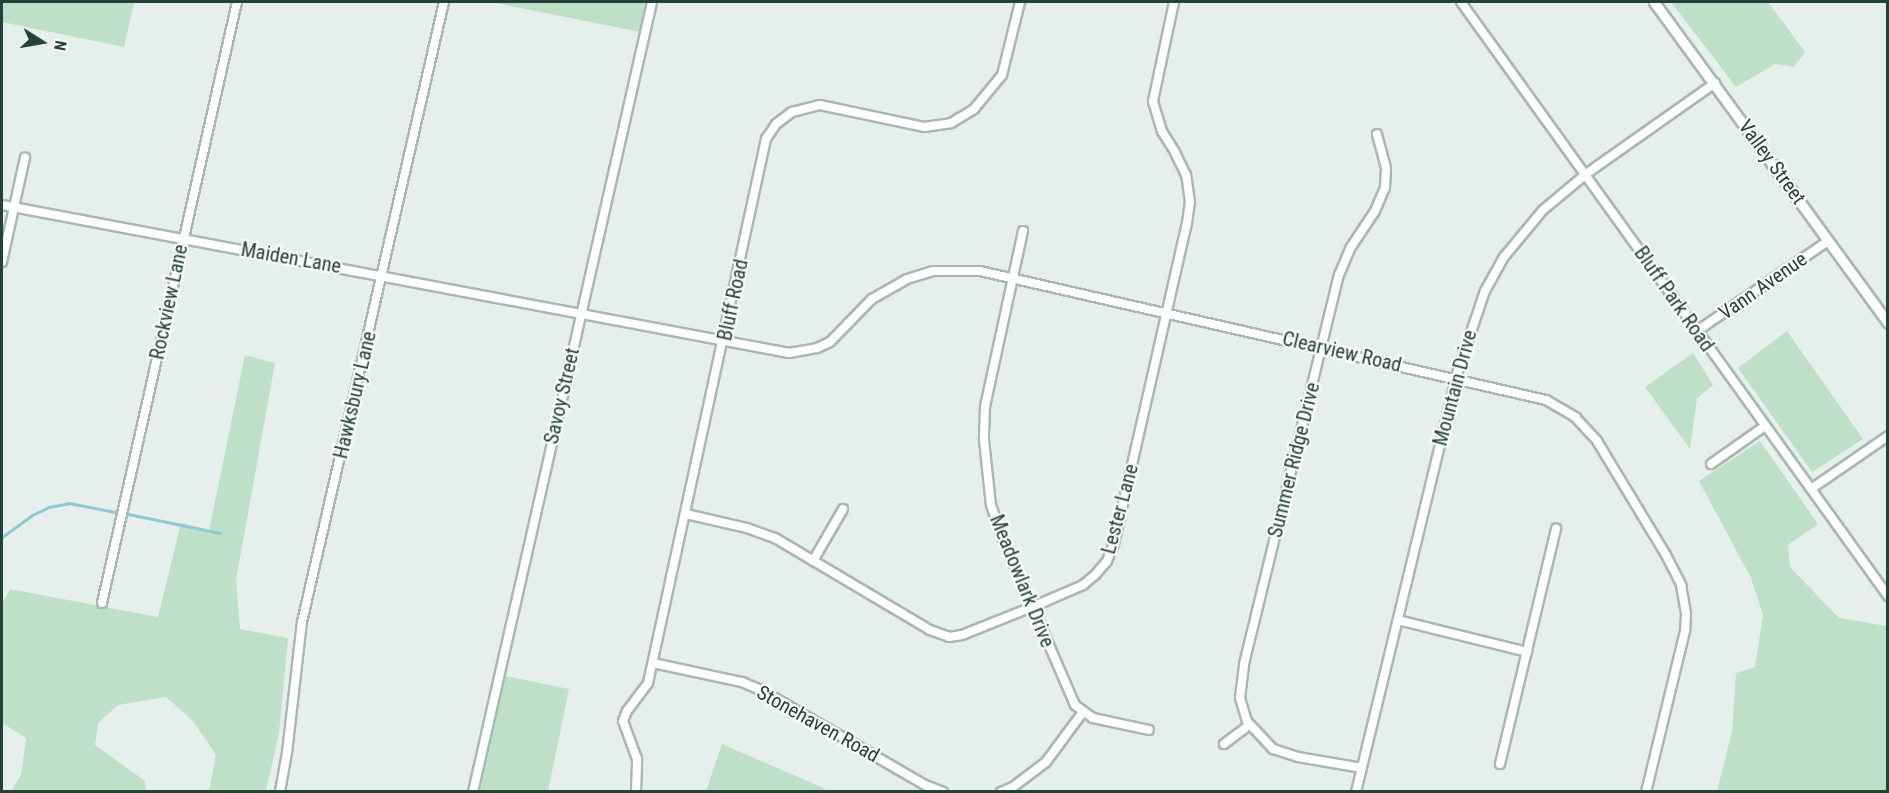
<!DOCTYPE html>
<style>
body{margin:0}
#map{position:relative;width:1889px;height:793px;overflow:hidden;background:#e6efeb;font-family:"Roboto Condensed",sans-serif}
div>[style]{position:absolute}
[style*='--x']{left:calc(var(--x)*1px);top:calc(var(--y)*1px);width:calc(var(--w)*1px);rotate:calc(var(--a)*1deg)}
.green>*{inset:0;background:#bfe0c8}
.stream>*{height:3px;margin:-1.5px;padding:0 1.5px;transform-origin:1.5px;border-radius:1.5px;background:#8ec9d4}
.roads{filter:drop-shadow(2px 0 #a8b8b2) drop-shadow(-2px 0 #a8b8b2) drop-shadow(0 2px #a8b8b2) drop-shadow(0 -2px #a8b8b2)}
.minor>*{height:8px;margin:-4px;padding:0 4px;transform-origin:4px;border-radius:4px;background:#fff}
.tertiary>*{height:9px;margin:-4.5px;padding:0 4.5px;transform-origin:4.5px;border-radius:4.5px;background:#fff}
span{translate:-50% -50%;white-space:nowrap;text-align:center;line-height:1.15;-webkit-text-stroke:4.5px #f7fbf9;paint-order:stroke}
.street-label{font-size:20px;color:#24423a}
.frame{position:absolute;inset:0;border:3px solid #24423a;pointer-events:none}
.north{position:absolute;left:12px;top:12px;width:60px;height:60px;-webkit-text-stroke:4px #f7fbf9;paint-order:stroke;rotate:101deg;font-size:16px;font-weight:700;line-height:24px;text-align:center;color:#24423a}
.north::after{content:'';display:block;margin:auto;width:21px;height:27px;background:#24423a;clip-path:polygon(50% 0,100% 100%,50% 72%,0 100%)}
</style>
<div id="map">
<div class="green">
<i style="clip-path:polygon(2px 2px,134px 2px,124px 47px,2px 22px)"></i>
<i style="clip-path:polygon(491px 2px,647px 2px,640px 32px)"></i>
<i style="clip-path:polygon(1671px 2px,1768px 2px,1805px 52px,1794px 67px,1775px 64px,1736px 87px)"></i>
<i style="clip-path:polygon(1787px 331px,1863px 439px,1812px 472px,1738px 368px)"></i>
<i style="clip-path:polygon(1693px 353px,1713px 385px,1697px 398px,1690px 449px,1645px 387px)"></i>
<i style="clip-path:polygon(245px 355px,275px 363px,236px 580px,240px 629px,288px 638px,279px 733px,266px 791px,209px 791px,216px 755px,193px 721px,166px 697px,118px 705px,98px 723px,95px 745px,145px 781px,146px 791px,11px 791px,21px 775px,26px 738px,2px 723px,2px 604px,10px 589px,158px 617px,181px 523px,209px 531px)"></i>
<i style="clip-path:polygon(1760px 441px,1818px 524px,1788px 545px,1790px 567px,1839px 618px,1887px 626px,1887px 791px,1717px 791px,1732px 731px,1736px 673px,1755px 667px,1763px 615px,1751px 578px,1699px 481px)"></i>
<i style="clip-path:polygon(505px 676px,569px 689px,548px 791px,480px 791px)"></i>
<i style="clip-path:polygon(722px 744px,819px 786px,828px 791px,706px 791px)"></i>
</div>
<div class="stream">
<i style="--x:128;--y:514;--w:94;--a:11.7"></i>
<i style="--x:2;--y:537;--w:37;--a:-36"></i>
<i style="--x:32;--y:515;--w:19;--a:-25"></i>
<i style="--x:49;--y:507;--w:20;--a:-11"></i>
<i style="--x:69;--y:503;--w:47;--a:11.1"></i>
</div>
<div class="roads">
<div class="minor">
<i style="--x:1461;--y:2;--w:732;--a:54.29"></i>
<i style="--x:2;--y:205;--w:801;--a:10.65"></i>
<i style="--x:789;--y:353;--w:28;--a:-10"></i>
<i style="--x:817;--y:348;--w:14;--a:-25"></i>
<i style="--x:830;--y:342;--w:60;--a:-45.7"></i>
<i style="--x:872;--y:299;--w:40;--a:-29.7"></i>
<i style="--x:907;--y:279;--w:27;--a:-17"></i>
<i style="--x:933;--y:271;--w:47;--a:0"></i>
<i style="--x:980;--y:271;--w:581;--a:12.84"></i>
<i style="--x:1546;--y:400;--w:34;--a:30"></i>
<i style="--x:1575;--y:417;--w:33;--a:47"></i>
<i style="--x:1597;--y:441;--w:133;--a:58.8"></i>
<i style="--x:1666;--y:555;--w:34;--a:63"></i>
<i style="--x:1681;--y:585;--w:29;--a:80"></i>
<i style="--x:1686;--y:614;--w:17;--a:93"></i>
<i style="--x:1685;--y:631;--w:166;--a:103.6"></i>
<i style="--x:1023;--y:231;--w:180;--a:102.2"></i>
<i style="--x:985;--y:407;--w:33;--a:92"></i>
<i style="--x:984;--y:440;--w:65;--a:83.9"></i>
<i style="--x:991;--y:505;--w:31;--a:71"></i>
<i style="--x:1001;--y:534;--w:186;--a:66.6"></i>
<i style="--x:1075;--y:705;--w:22;--a:36"></i>
<i style="--x:1093;--y:718;--w:57;--a:12.1"></i>
<i style="--x:2;--y:262;--w:107;--a:-77.6"></i>
<i style="--x:1697;--y:331;--w:159;--a:-34.5"></i>
<i style="--x:1711;--y:464;--w:66;--a:-35.1"></i>
<i style="--x:1811;--y:489;--w:93;--a:-34.5"></i>
<i style="--x:686;--y:514;--w:63;--a:12.9"></i>
<i style="--x:747;--y:528;--w:30;--a:20"></i>
<i style="--x:775;--y:538;--w:180;--a:30.7"></i>
<i style="--x:930;--y:630;--w:20;--a:20"></i>
<i style="--x:949;--y:637;--w:13;--a:-9"></i>
<i style="--x:962;--y:635;--w:75;--a:-21.8"></i>
<i style="--x:1032;--y:607;--w:56;--a:-23.3"></i>
<i style="--x:1083;--y:585;--w:16;--a:-40"></i>
<i style="--x:1095;--y:575;--w:18;--a:-49"></i>
<i style="--x:1107;--y:561;--w:18;--a:-68"></i>
<i style="--x:1114;--y:544;--w:329;--a:-77.2"></i>
<i style="--x:1187;--y:223;--w:21;--a:-82"></i>
<i style="--x:1190;--y:202;--w:27;--a:-98"></i>
<i style="--x:1186;--y:175;--w:25;--a:-116"></i>
<i style="--x:1175;--y:152;--w:25;--a:-122"></i>
<i style="--x:1162;--y:131;--w:31;--a:-107"></i>
<i style="--x:1153;--y:101;--w:101;--a:-78"></i>
<i style="--x:813;--y:561;--w:60;--a:-60"></i>
<i style="--x:102;--y:603;--w:616;--a:-77.34"></i>
<i style="--x:1398;--y:620;--w:133;--a:13.9"></i>
<i style="--x:653;--y:663;--w:91;--a:12.1"></i>
<i style="--x:742;--y:682;--w:21;--a:23"></i>
<i style="--x:761;--y:690;--w:190;--a:30.1"></i>
<i style="--x:925;--y:785;--w:19;--a:21"></i>
<i style="--x:1224;--y:744;--w:31;--a:-37"></i>
<i style="--x:1500;--y:764;--w:242;--a:-76.6"></i>
<i style="--x:1362;--y:768;--w:65;--a:-170.2"></i>
<i style="--x:1298;--y:757;--w:26;--a:-162"></i>
<i style="--x:1273;--y:749;--w:38;--a:-133"></i>
<i style="--x:1247;--y:721;--w:24;--a:-107"></i>
<i style="--x:1240;--y:698;--w:34;--a:-83"></i>
<i style="--x:1244;--y:664;--w:400;--a:-76.3"></i>
<i style="--x:1339;--y:275;--w:30;--a:-67"></i>
<i style="--x:1351;--y:247;--w:43;--a:-56.3"></i>
<i style="--x:1375;--y:211;--w:25;--a:-67"></i>
<i style="--x:1385;--y:188;--w:20;--a:-87"></i>
<i style="--x:1386;--y:168;--w:35;--a:-105"></i>
<i style="--x:280;--y:792;--w:40;--a:-80"></i>
<i style="--x:287;--y:753;--w:132;--a:-83.5"></i>
<i style="--x:302;--y:622;--w:636;--a:-77.1"></i>
<i style="--x:473;--y:792;--w:810;--a:-77.23"></i>
<i style="--x:636;--y:792;--w:33;--a:-88"></i>
<i style="--x:637;--y:759;--w:40;--a:-110.2"></i>
<i style="--x:623;--y:721;--w:11;--a:-68"></i>
<i style="--x:627;--y:711;--w:35;--a:-53"></i>
<i style="--x:648;--y:683;--w:557;--a:-77.76"></i>
<i style="--x:766;--y:139;--w:18;--a:-56"></i>
<i style="--x:776;--y:124;--w:20;--a:-37"></i>
<i style="--x:792;--y:112;--w:29;--a:-14"></i>
<i style="--x:820;--y:105;--w:106;--a:11.9"></i>
<i style="--x:924;--y:127;--w:27;--a:-8"></i>
<i style="--x:951;--y:123;--w:27;--a:-31"></i>
<i style="--x:974;--y:109;--w:44;--a:-50.5"></i>
<i style="--x:1002;--y:75;--w:75;--a:-76.1"></i>
<i style="--x:1001;--y:792;--w:13;--a:-23"></i>
<i style="--x:1013;--y:787;--w:41;--a:-37.1"></i>
<i style="--x:1046;--y:762;--w:62;--a:-53.5"></i>
<i style="--x:1356;--y:792;--w:433;--a:-76.4"></i>
<i style="--x:1458;--y:371;--w:84;--a:-71.4"></i>
<i style="--x:1485;--y:291;--w:39;--a:-61"></i>
<i style="--x:1504;--y:257;--w:61;--a:-50.3"></i>
<i style="--x:1543;--y:210;--w:56;--a:-39.9"></i>
<i style="--x:1586;--y:174;--w:158;--a:-35.2"></i>
</div>
<div class="tertiary">
<i style="--x:1654;--y:2;--w:397;--a:53.9"></i>
</div>
</div>
<div class="street-label">
<span style="left:1772px;top:162px;rotate:54deg">Valley Street</span>
<span style="left:291px;top:258px;rotate:10deg">Maiden Lane</span>
<span style="left:1763px;top:286px;rotate:-35deg">Vann Avenue</span>
<span style="left:1674px;top:299px;rotate:55deg">Bluff Park Road</span>
<span style="left:733px;top:300px;rotate:-78deg">Bluff Road</span>
<span style="left:169px;top:302px;rotate:-78deg">Rockview Lane</span>
<span style="left:1342px;top:352px;rotate:13deg">Clearview Road</span>
<span style="left:1455px;top:388px;rotate:-75deg">Mountain Drive</span>
<span style="left:355px;top:395px;rotate:-77deg">Hawksbury Lane</span>
<span style="left:562px;top:396px;rotate:-77deg">Savoy Street</span>
<span style="left:1294px;top:460px;rotate:-76deg">Summer Ridge Drive</span>
<span style="left:1120px;top:509px;rotate:-75deg">Lester Lane</span>
<span style="left:1022px;top:581px;rotate:68deg">Meadowlark Drive</span>
<span style="left:818px;top:724px;rotate:29deg">Stonehaven Road</span>
</div>
<div class="frame"></div>
<div class="north">N</div>
</div>
